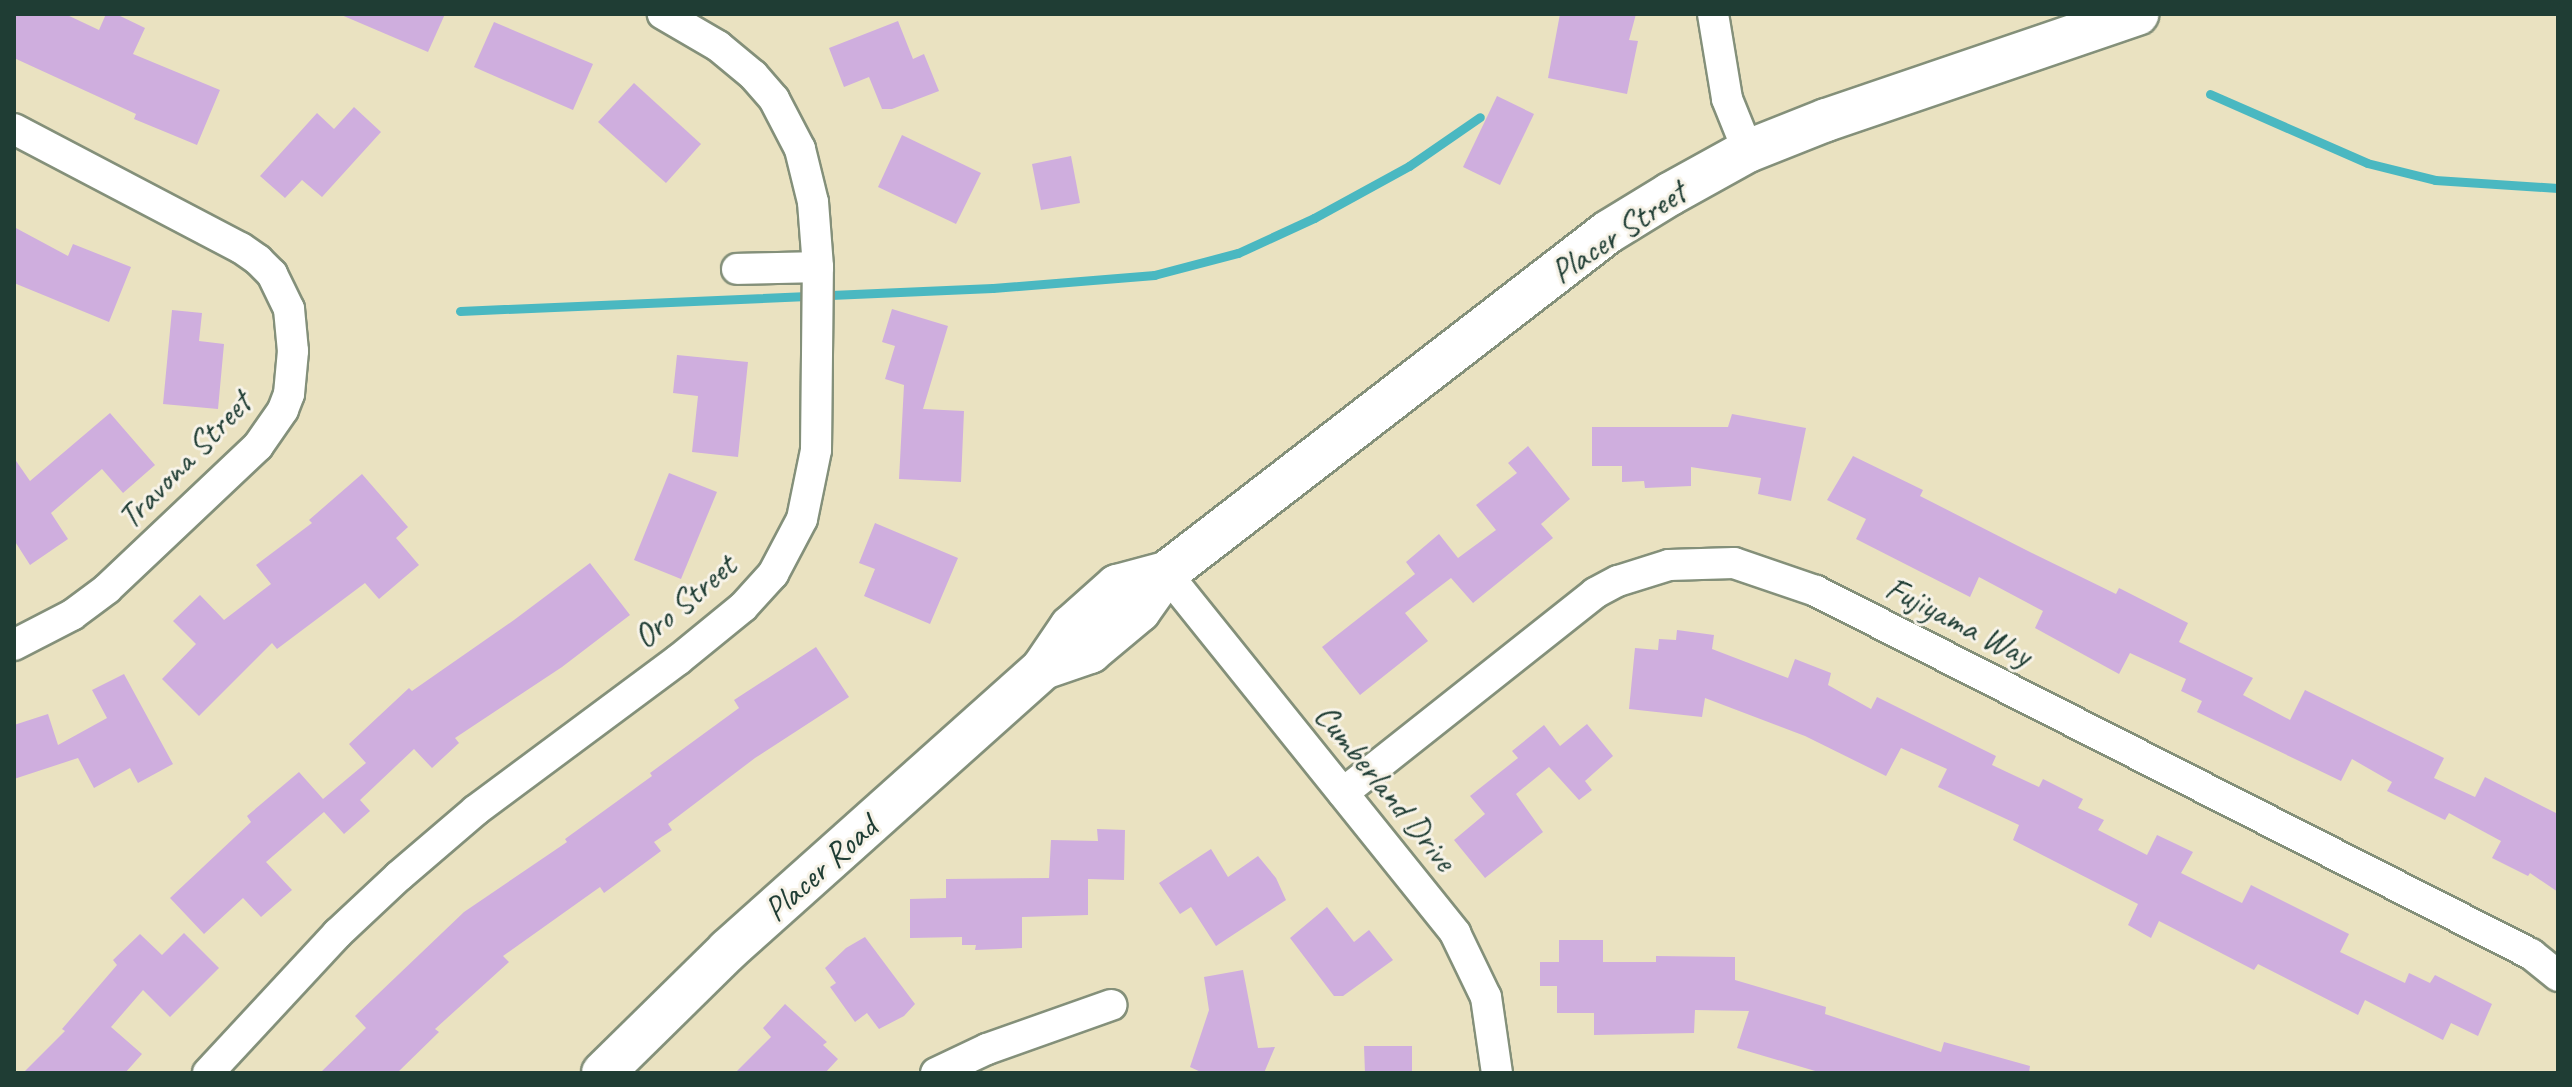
<!DOCTYPE html>
<style>
body{margin:0}
#map{position:relative;width:2572px;height:1087px;overflow:hidden;background:#eae2c1;font-family:Caveat,sans-serif}
div>[style]{position:absolute}
[style*='--x']{left:calc(var(--x)*1px);top:calc(var(--y)*1px);width:calc(var(--w)*1px);rotate:calc(var(--a)*1deg)}
.stream>*{height:9px;margin:-4.5px;padding:0 4.5px;transform-origin:4.5px;border-radius:4.5px;background:#4ab8c1}
.building>*{inset:0;background:#cfaede}
.roads{filter:drop-shadow(2px 0 #84907a) drop-shadow(-2px 0 #84907a) drop-shadow(0 2px #84907a) drop-shadow(0 -2px #84907a)}
.minor>*{height:30px;margin:-15px;padding:0 15px;transform-origin:15px;border-radius:15px;background:#fff}
.secondary>*{height:42px;margin:-21px;padding:0 21px;transform-origin:21px;border-radius:21px;background:#fff}
span{translate:-50% -50%;white-space:nowrap;text-align:center;line-height:1.15;-webkit-text-stroke:6px #f7f3e8;paint-order:stroke}
.street-label{font-size:34px;color:#1f3d34}
.frame{position:absolute;inset:0;border:16px solid #1f3d34;pointer-events:none}
</style>
<div id="map">
<div class="stream">
<i style="--x:2210;--y:94;--w:171;--a:23.7"></i>
<i style="--x:2367;--y:163;--w:70;--a:14"></i>
<i style="--x:2435;--y:180;--w:123;--a:3.7"></i>
<i style="--x:460;--y:311;--w:533;--a:-2.47"></i>
<i style="--x:993;--y:288;--w:162;--a:-4.6"></i>
<i style="--x:1154;--y:275;--w:87;--a:-14.7"></i>
<i style="--x:1238;--y:253;--w:84;--a:-24.7"></i>
<i style="--x:1314;--y:218;--w:108;--a:-28.7"></i>
<i style="--x:1409;--y:166;--w:86;--a:-34.6"></i>
</div>
<div class="building">
<i style="clip-path:polygon(14px 14px,65px 14px,99px 30px,106px 14px,116px 14px,145px 28px,133px 54px,220px 90px,197px 145px,134px 119px,136px 114px,14px 58px)"></i>
<i style="clip-path:polygon(339px 14px,445px 14px,428px 52px)"></i>
<i style="clip-path:polygon(1560px 14px,1636px 14px,1629px 40px,1638px 41px,1627px 94px,1548px 78px)"></i>
<i style="clip-path:polygon(898px 21px,913px 59px,924px 54px,939px 91px,892px 109px,882px 109px,869px 77px,844px 87px,829px 48px)"></i>
<i style="clip-path:polygon(494px 22px,593px 64px,573px 110px,474px 67px)"></i>
<i style="clip-path:polygon(634px 83px,701px 144px,666px 183px,598px 122px)"></i>
<i style="clip-path:polygon(1497px 96px,1534px 114px,1500px 185px,1463px 167px)"></i>
<i style="clip-path:polygon(354px 107px,381px 132px,322px 197px,302px 180px,285px 198px,260px 176px,317px 113px,334px 129px)"></i>
<i style="clip-path:polygon(902px 135px,981px 173px,956px 224px,878px 187px)"></i>
<i style="clip-path:polygon(1071px 156px,1080px 203px,1041px 210px,1032px 164px)"></i>
<i style="clip-path:polygon(14px 227px,68px 256px,73px 244px,131px 267px,109px 322px,14px 283px)"></i>
<i style="clip-path:polygon(892px 309px,948px 326px,923px 409px,964px 411px,961px 482px,899px 479px,904px 385px,885px 379px,895px 346px,882px 342px)"></i>
<i style="clip-path:polygon(172px 310px,202px 313px,199px 341px,224px 344px,218px 409px,163px 404px)"></i>
<i style="clip-path:polygon(677px 355px,748px 362px,738px 457px,692px 452px,698px 396px,673px 393px)"></i>
<i style="clip-path:polygon(110px 413px,155px 465px,123px 493px,102px 469px,51px 513px,68px 539px,30px 565px,14px 540px,14px 458px,30px 481px)"></i>
<i style="clip-path:polygon(1732px 414px,1806px 428px,1791px 501px,1758px 494px,1761px 478px,1691px 467px,1691px 486px,1645px 488px,1644px 481px,1622px 482px,1622px 466px,1592px 466px,1592px 427px,1728px 427px)"></i>
<i style="clip-path:polygon(1528px 446px,1570px 499px,1541px 524px,1553px 538px,1473px 603px,1451px 578px,1405px 613px,1428px 641px,1360px 695px,1322px 647px,1415px 574px,1406px 562px,1439px 534px,1458px 558px,1496px 530px,1476px 505px,1517px 473px,1508px 463px)"></i>
<i style="clip-path:polygon(1853px 456px,1923px 490px,1920px 496px,2024px 549px,2116px 594px,2119px 588px,2188px 623px,2179px 642px,2253px 678px,2243px 695px,2290px 720px,2305px 690px,2444px 758px,2434px 778px,2475px 797px,2485px 777px,2558px 814px,2558px 892px,2530px 873px,2528px 876px,2492px 858px,2501px 841px,2449px 813px,2445px 820px,2387px 791px,2392px 782px,2352px 759px,2341px 781px,2197px 712px,2202px 701px,2181px 691px,2186px 679px,2130px 653px,2119px 674px,2035px 628px,2043px 611px,1979px 577px,1970px 597px,1856px 539px,1866px 519px,1827px 500px)"></i>
<i style="clip-path:polygon(669px 473px,717px 492px,681px 579px,634px 560px)"></i>
<i style="clip-path:polygon(362px 474px,408px 527px,396px 538px,419px 565px,379px 599px,365px 583px,277px 649px,272px 643px,199px 716px,162px 679px,196px 644px,173px 621px,200px 595px,224px 620px,271px 584px,256px 565px,312px 523px,309px 520px)"></i>
<i style="clip-path:polygon(875px 523px,958px 558px,930px 624px,864px 596px,875px 569px,859px 563px)"></i>
<i style="clip-path:polygon(590px 563px,630px 615px,562px 667px,455px 738px,459px 743px,432px 768px,414px 749px,360px 800px,370px 811px,344px 834px,324px 812px,266px 862px,292px 890px,261px 917px,243px 898px,204px 934px,170px 898px,251px 822px,247px 816px,299px 772px,323px 799px,366px 763px,349px 744px,409px 688px,412px 691px,514px 620px)"></i>
<i style="clip-path:polygon(1677px 630px,1714px 635px,1712px 649px,1788px 678px,1795px 659px,1831px 673px,1828px 685px,1871px 709px,1877px 697px,1996px 756px,1992px 765px,2039px 787px,2043px 779px,2083px 799px,2078px 808px,2104px 820px,2098px 830px,2147px 855px,2157px 835px,2193px 852px,2181px 873px,2242px 903px,2251px 885px,2349px 934px,2340px 952px,2405px 983px,2409px 973px,2430px 983px,2435px 975px,2492px 1004px,2478px 1036px,2451px 1023px,2443px 1040px,2365px 1000px,2358px 1015px,2258px 964px,2254px 970px,2159px 921px,2151px 938px,2128px 925px,2138px 904px,2013px 840px,2019px 825px,1938px 787px,1947px 769px,1901px 748px,1886px 776px,1805px 736px,1705px 698px,1702px 717px,1629px 709px,1635px 648px,1658px 650px,1659px 639px,1676px 640px)"></i>
<i style="clip-path:polygon(816px 647px,849px 697px,755px 758px,668px 824px,672px 830px,654px 842px,661px 851px,604px 893px,600px 887px,503px 956px,509px 962px,435px 1029px,439px 1032px,397px 1073px,320px 1073px,366px 1028px,355px 1016px,464px 912px,567px 842px,565px 839px,652px 776px,650px 773px,739px 708px,734px 700px)"></i>
<i style="clip-path:polygon(124px 674px,173px 764px,138px 783px,130px 768px,94px 788px,78px 758px,14px 779px,14px 725px,48px 714px,58px 745px,107px 718px,92px 690px)"></i>
<i style="clip-path:polygon(1587px 724px,1613px 756px,1585px 781px,1592px 790px,1579px 800px,1549px 767px,1516px 794px,1543px 832px,1485px 878px,1454px 840px,1485px 814px,1470px 796px,1518px 758px,1512px 751px,1544px 725px,1560px 746px)"></i>
<i style="clip-path:polygon(1097px 829px,1125px 830px,1124px 880px,1088px 879px,1088px 915px,1022px 917px,1022px 948px,975px 950px,976px 945px,962px 945px,962px 937px,910px 938px,910px 899px,946px 898px,946px 879px,1049px 878px,1051px 840px,1098px 841px)"></i>
<i style="clip-path:polygon(1211px 849px,1228px 877px,1258px 856px,1276px 878px,1286px 900px,1216px 946px,1191px 907px,1180px 914px,1159px 883px)"></i>
<i style="clip-path:polygon(1327px 907px,1354px 942px,1369px 930px,1393px 960px,1343px 996px,1334px 996px,1290px 938px)"></i>
<i style="clip-path:polygon(184px 933px,219px 968px,170px 1017px,143px 990px,111px 1027px,142px 1054px,125px 1073px,23px 1073px,65px 1031px,62px 1029px,117px 965px,113px 960px,140px 934px,162px 955px)"></i>
<i style="clip-path:polygon(865px 937px,915px 1004px,904px 1016px,879px 1029px,867px 1013px,855px 1022px,830px 987px,836px 983px,825px 968px,846px 948px)"></i>
<i style="clip-path:polygon(1559px 940px,1603px 940px,1603px 962px,1656px 962px,1656px 956px,1735px 957px,1735px 980px,1826px 1007px,1825px 1014px,1941px 1052px,1944px 1042px,2030px 1066px,2029px 1073px,1822px 1073px,1737px 1048px,1749px 1011px,1695px 1010px,1694px 1033px,1594px 1035px,1594px 1013px,1557px 1013px,1557px 986px,1540px 986px,1540px 962px,1559px 962px)"></i>
<i style="clip-path:polygon(1243px 970px,1258px 1048px,1275px 1047px,1264px 1073px,1203px 1073px,1190px 1067px,1209px 1010px,1204px 977px)"></i>
<i style="clip-path:polygon(785px 1004px,827px 1042px,823px 1045px,838px 1059px,825px 1073px,735px 1073px,771px 1037px,763px 1028px)"></i>
<i style="clip-path:polygon(1364px 1046px,1412px 1046px,1412px 1073px,1365px 1073px)"></i>
</div>
<div class="roads">
<div class="minor">
<i style="--x:1713;--y:14;--w:86;--a:80.6"></i>
<i style="--x:1727;--y:99;--w:56;--a:68"></i>
<i style="--x:14;--y:129;--w:256;--a:27.7"></i>
<i style="--x:241;--y:248;--w:21;--a:35"></i>
<i style="--x:258;--y:260;--w:20;--a:45"></i>
<i style="--x:272;--y:274;--w:39;--a:64"></i>
<i style="--x:289;--y:309;--w:42;--a:84.6"></i>
<i style="--x:293;--y:351;--w:43;--a:95.3"></i>
<i style="--x:289;--y:394;--w:17;--a:111"></i>
<i style="--x:283;--y:410;--w:44;--a:124.8"></i>
<i style="--x:258;--y:446;--w:208;--a:136.6"></i>
<i style="--x:107;--y:589;--w:44;--a:143.4"></i>
<i style="--x:72;--y:615;--w:65;--a:152.7"></i>
<i style="--x:737;--y:269;--w:81;--a:-1.4"></i>
<i style="--x:1166;--y:573;--w:462;--a:51.2"></i>
<i style="--x:1455;--y:933;--w:71;--a:64.2"></i>
<i style="--x:1486;--y:997;--w:77;--a:81.8"></i>
<i style="--x:1343;--y:793;--w:322;--a:-38.4"></i>
<i style="--x:1595;--y:593;--w:26;--a:-28"></i>
<i style="--x:1618;--y:581;--w:53;--a:-17.4"></i>
<i style="--x:1669;--y:565;--w:65;--a:-1.8"></i>
<i style="--x:1734;--y:563;--w:87;--a:18.9"></i>
<i style="--x:1816;--y:591;--w:802;--a:26.92"></i>
<i style="--x:2531;--y:954;--w:35;--a:39"></i>
<i style="--x:208;--y:1073;--w:190;--a:-47.1"></i>
<i style="--x:337;--y:934;--w:85;--a:-43.1"></i>
<i style="--x:399;--y:876;--w:101;--a:-40.6"></i>
<i style="--x:476;--y:810;--w:252;--a:-36.6"></i>
<i style="--x:678;--y:660;--w:84;--a:-39.2"></i>
<i style="--x:743;--y:607;--w:45;--a:-47.7"></i>
<i style="--x:773;--y:574;--w:62;--a:-62.2"></i>
<i style="--x:802;--y:519;--w:70;--a:-78.5"></i>
<i style="--x:816;--y:450;--w:183;--a:-89.4"></i>
<i style="--x:818;--y:267;--w:65;--a:-94.4"></i>
<i style="--x:813;--y:202;--w:55;--a:-103.8"></i>
<i style="--x:800;--y:149;--w:56;--a:-117.5"></i>
<i style="--x:774;--y:99;--w:32;--a:-131"></i>
<i style="--x:753;--y:75;--w:45;--a:-140.4"></i>
<i style="--x:718;--y:46;--w:64;--a:-149.8"></i>
<i style="--x:936;--y:1073;--w:56;--a:-25.2"></i>
<i style="--x:987;--y:1049;--w:132;--a:-19.5"></i>
</div>
<div class="secondary">
<i style="--x:1043;--y:668;--w:50;--a:-18.8"></i>
<i style="--x:1090;--y:652;--w:64;--a:-39.9"></i>
<i style="--x:1139;--y:611;--w:47;--a:-54.6"></i>
<i style="--x:1166;--y:573;--w:558;--a:-37.65"></i>
<i style="--x:1608;--y:232;--w:73;--a:-31.5"></i>
<i style="--x:1670;--y:194;--w:89;--a:-28.9"></i>
<i style="--x:1748;--y:151;--w:84;--a:-21.7"></i>
<i style="--x:1826;--y:120;--w:329;--a:-18.8"></i>
<i style="--x:603;--y:1073;--w:175;--a:-44.5"></i>
<i style="--x:728;--y:950;--w:423;--a:-41.8"></i>
<i style="--x:1043;--y:668;--w:50;--a:-55.7"></i>
<i style="--x:1071;--y:627;--w:62;--a:-41.7"></i>
<i style="--x:1117;--y:586;--w:51;--a:-14.9"></i>
</div>
</div>
<div class="street-label">
<span style="left:1618px;top:232px;rotate:-34deg">Placer Street</span>
<span style="left:184px;top:460px;rotate:-46deg">Travona Street</span>
<span style="left:684px;top:601px;rotate:-41deg">Oro Street</span>
<span style="left:1959px;top:621px;rotate:27deg">Fujiyama Way</span>
<span style="left:1386px;top:787px;rotate:51deg">Cumberland Drive</span>
<span style="left:820px;top:868px;rotate:-42deg">Placer Road</span>
</div>
<div class="frame"></div>
</div>
